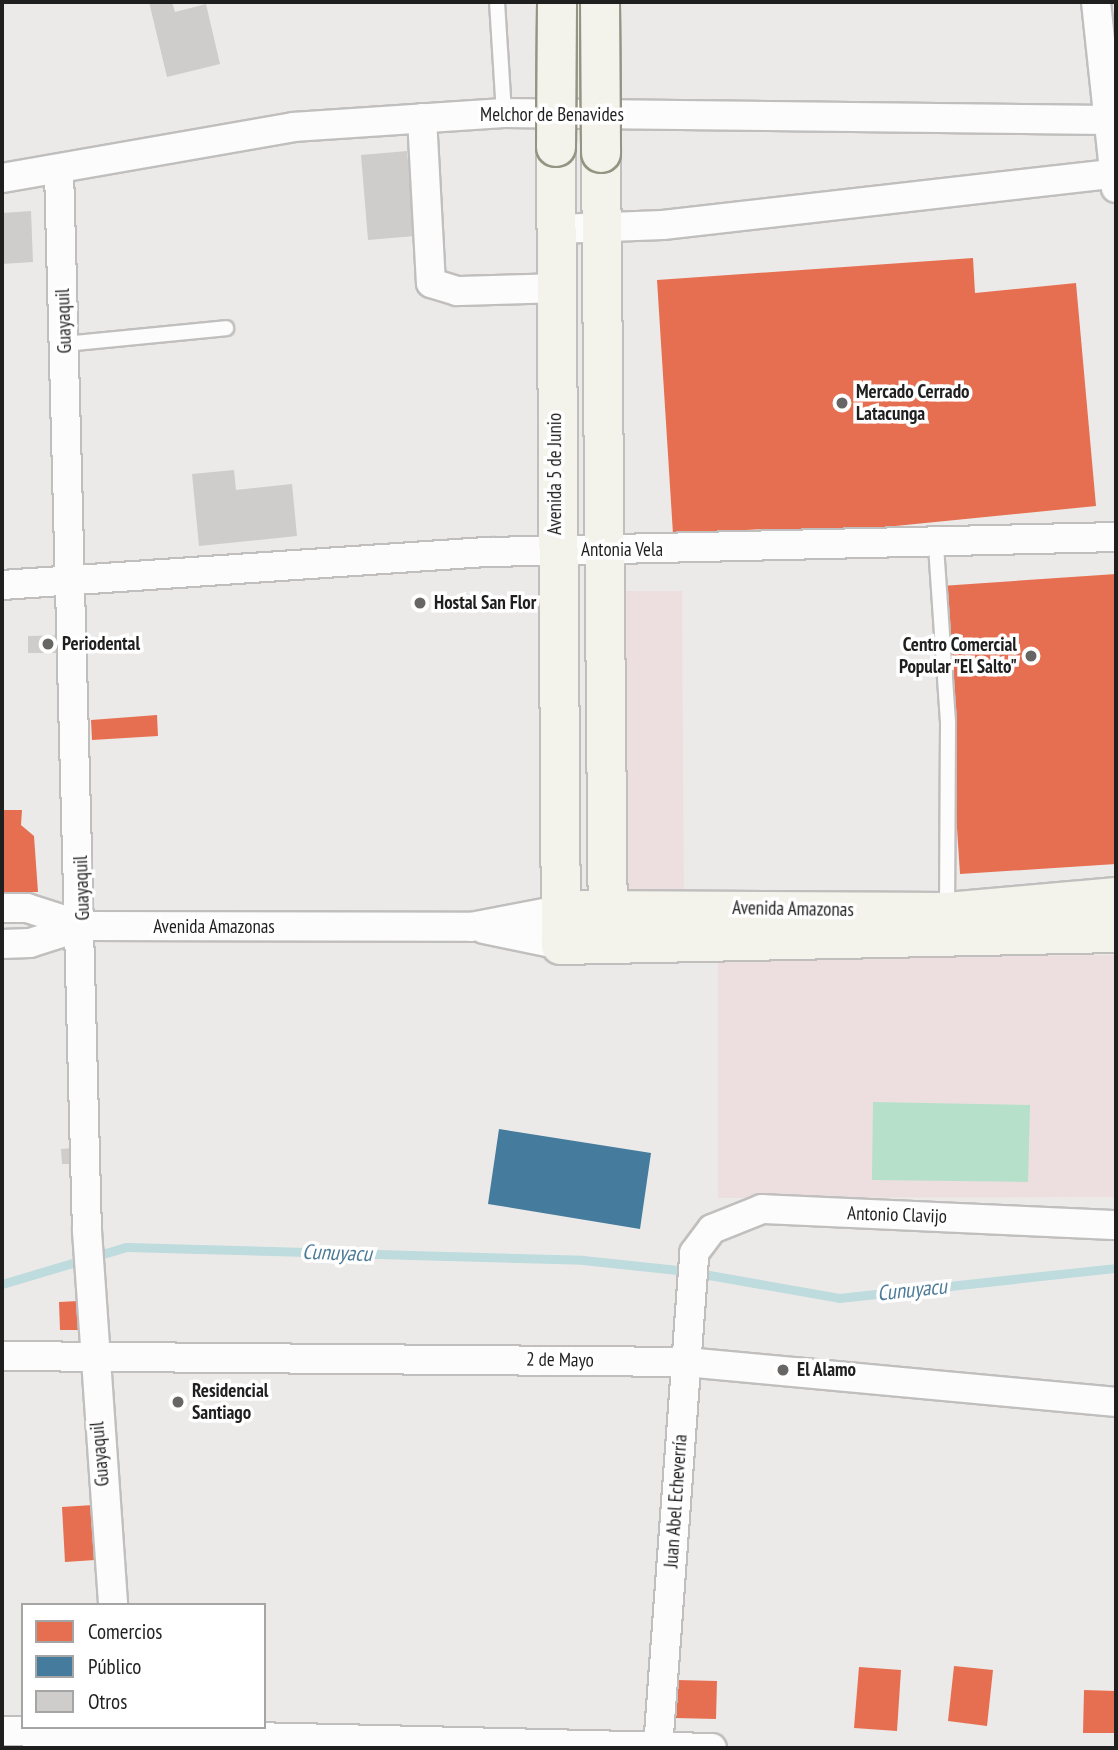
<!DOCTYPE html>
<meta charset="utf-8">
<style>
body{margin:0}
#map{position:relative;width:1118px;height:1750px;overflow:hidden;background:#eceae8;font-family:"PT Sans Narrow",sans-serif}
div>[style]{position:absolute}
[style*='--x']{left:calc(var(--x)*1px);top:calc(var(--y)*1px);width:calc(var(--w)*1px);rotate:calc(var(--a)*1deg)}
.commercial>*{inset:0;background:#eddfdf}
.pitch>*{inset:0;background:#b6e0c9}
.shops>*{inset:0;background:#e76f51}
.public>*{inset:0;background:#457b9d}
.stream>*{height:9px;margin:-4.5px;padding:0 4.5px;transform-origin:4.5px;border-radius:4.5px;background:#bedbdd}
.building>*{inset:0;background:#cfcdcb}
.roads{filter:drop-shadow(2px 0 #c0bfbe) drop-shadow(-2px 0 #c0bfbe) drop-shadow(0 2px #c0bfbe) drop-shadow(0 -2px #c0bfbe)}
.service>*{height:14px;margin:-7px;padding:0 7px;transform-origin:7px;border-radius:7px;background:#fcfcfc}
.minor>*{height:28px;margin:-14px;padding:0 14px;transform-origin:14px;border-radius:14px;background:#fcfcfc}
.secondary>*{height:38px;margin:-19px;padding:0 19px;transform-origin:19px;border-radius:19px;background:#f3f2eb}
.bridges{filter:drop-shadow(2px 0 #959482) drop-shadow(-2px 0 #959482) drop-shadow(0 2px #959482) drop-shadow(0 -2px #959482)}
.secondary-bridge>*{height:38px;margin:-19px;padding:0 19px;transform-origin:19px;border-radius:19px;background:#f3f2eb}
.dots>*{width:19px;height:19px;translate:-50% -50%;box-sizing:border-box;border:4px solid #fff;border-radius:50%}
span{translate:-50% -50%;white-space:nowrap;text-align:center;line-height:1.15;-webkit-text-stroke:7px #fff;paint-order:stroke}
.street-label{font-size:19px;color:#1f1f1f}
.poi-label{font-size:19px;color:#1f1f1f;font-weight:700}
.left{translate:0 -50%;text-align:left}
.right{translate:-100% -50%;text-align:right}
.water-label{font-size:21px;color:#4c7b97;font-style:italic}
.frame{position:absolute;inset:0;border:4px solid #1f1f1f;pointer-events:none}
.legend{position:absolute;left:21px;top:1603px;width:245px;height:126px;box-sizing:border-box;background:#fff;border:2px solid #a5a5a5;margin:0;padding:9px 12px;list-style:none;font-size:21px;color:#1f1f1f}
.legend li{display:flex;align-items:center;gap:14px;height:35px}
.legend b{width:35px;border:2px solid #a5a5a5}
</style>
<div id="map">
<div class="commercial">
<i style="clip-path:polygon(621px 591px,682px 591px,684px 892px,623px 893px)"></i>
<i style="clip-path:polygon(1116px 955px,1116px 1197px,718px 1198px,718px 957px)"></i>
</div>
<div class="pitch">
<i style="clip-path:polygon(873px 1102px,1030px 1105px,1028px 1182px,872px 1180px)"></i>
</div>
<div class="shops">
<i style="clip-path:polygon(973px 258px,975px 293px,1076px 283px,1096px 506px,765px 539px,764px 529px,673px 534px,657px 280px)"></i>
<i style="clip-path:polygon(1116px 574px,1116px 864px,960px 874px,941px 586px)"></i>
<i style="clip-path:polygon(157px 715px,158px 736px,92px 740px,91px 720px)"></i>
<i style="clip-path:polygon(2px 810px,22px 810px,21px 825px,34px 836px,38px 892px,2px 892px)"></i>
<i style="clip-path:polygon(78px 1301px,79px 1330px,60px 1330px,59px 1302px)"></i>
<i style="clip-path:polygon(93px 1505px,95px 1560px,65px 1562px,62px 1507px)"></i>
<i style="clip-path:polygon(954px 1666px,993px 1670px,987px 1726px,948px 1721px)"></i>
<i style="clip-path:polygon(859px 1667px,901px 1670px,897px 1731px,854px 1728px)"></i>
<i style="clip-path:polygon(677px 1680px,717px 1681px,716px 1719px,675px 1718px)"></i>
<i style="clip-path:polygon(1084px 1690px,1116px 1691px,1116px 1733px,1083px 1733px)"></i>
</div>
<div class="public">
<i style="clip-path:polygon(499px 1129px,651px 1153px,640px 1229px,488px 1204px)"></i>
</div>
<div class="stream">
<i style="--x:709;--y:1275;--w:132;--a:10"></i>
<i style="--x:839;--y:1298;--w:279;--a:-6.2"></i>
<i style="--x:2;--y:1284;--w:129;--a:-16.6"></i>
<i style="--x:126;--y:1247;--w:457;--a:1.6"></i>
<i style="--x:583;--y:1260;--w:95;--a:6.1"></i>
</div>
<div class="building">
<i style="clip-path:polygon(149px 2px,172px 2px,175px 12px,206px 4px,220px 64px,167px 77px)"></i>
<i style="clip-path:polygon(407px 151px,415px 236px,368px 240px,361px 155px)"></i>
<i style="clip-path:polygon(31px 211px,33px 262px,2px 264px,2px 213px)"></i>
<i style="clip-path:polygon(234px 470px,236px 490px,292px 484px,297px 536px,199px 546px,192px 474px)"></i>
<i style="clip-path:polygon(68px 635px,69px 653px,28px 653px,28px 636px)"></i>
<i style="clip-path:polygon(73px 1148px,73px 1164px,62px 1164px,61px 1149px)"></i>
</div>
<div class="roads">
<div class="service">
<i style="--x:497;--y:2;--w:111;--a:86.4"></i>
<i style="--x:64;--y:344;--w:163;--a:-5.6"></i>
<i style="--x:936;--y:546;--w:178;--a:86.1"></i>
<i style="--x:948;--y:724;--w:187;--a:90.3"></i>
</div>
<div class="minor">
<i style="--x:1096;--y:2;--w:187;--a:83.9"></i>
<i style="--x:422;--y:118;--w:165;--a:86.9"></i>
<i style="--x:431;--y:283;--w:27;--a:17"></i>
<i style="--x:457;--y:291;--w:99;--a:-1.7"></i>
<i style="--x:59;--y:170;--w:1061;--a:88.49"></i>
<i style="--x:87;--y:1231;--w:375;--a:86"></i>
<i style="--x:2;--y:178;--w:295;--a:-9.9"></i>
<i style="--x:293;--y:127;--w:211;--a:-3.8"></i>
<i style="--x:504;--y:113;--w:604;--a:0.66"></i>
<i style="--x:557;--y:229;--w:106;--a:-2.2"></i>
<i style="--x:663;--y:225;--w:456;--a:-6.5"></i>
<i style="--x:2;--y:585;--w:489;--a:-3.9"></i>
<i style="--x:490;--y:552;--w:626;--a:-1.37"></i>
<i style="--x:2;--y:908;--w:25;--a:0"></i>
<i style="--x:27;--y:908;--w:59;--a:17.8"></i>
<i style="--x:484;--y:929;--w:79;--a:11.7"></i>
<i style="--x:2;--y:944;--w:28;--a:-2"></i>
<i style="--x:30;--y:943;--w:56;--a:-17.8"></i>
<i style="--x:83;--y:926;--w:388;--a:0.1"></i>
<i style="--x:471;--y:927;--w:90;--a:-10.9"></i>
<i style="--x:2;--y:1356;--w:684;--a:0.5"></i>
<i style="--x:686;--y:1362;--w:432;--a:5.3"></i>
<i style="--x:2;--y:1731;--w:710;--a:1.37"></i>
<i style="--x:658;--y:1748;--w:496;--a:-85.8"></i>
<i style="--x:694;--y:1253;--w:30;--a:-53"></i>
<i style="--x:712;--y:1229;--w:54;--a:-21.8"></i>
<i style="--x:762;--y:1209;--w:354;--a:2.6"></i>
</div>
<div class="secondary">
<i style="--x:556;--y:147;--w:798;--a:89.64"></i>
<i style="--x:561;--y:945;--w:555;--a:-1.24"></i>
<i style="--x:601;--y:153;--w:791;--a:89.49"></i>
<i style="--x:583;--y:910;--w:364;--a:0.3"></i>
<i style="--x:947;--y:912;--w:170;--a:-5.1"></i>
</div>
</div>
<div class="bridges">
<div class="secondary-bridge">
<i style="--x:600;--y:2;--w:151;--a:89.6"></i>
<i style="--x:556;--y:147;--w:145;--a:-89.6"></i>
</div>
</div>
<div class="dots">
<i style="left:842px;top:403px;background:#676665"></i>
<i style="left:420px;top:603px;background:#676665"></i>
<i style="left:48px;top:644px;background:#676665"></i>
<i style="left:1031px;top:656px;background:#676665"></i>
<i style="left:783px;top:1370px;background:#676665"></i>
<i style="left:178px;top:1402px;background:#676665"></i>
</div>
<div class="street-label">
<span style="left:552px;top:115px">Melchor de Benavides</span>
<span style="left:64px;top:321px;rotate:-92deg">Guayaquil</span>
<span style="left:555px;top:474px;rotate:-90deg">Avenida 5 de Junio</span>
<span style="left:622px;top:550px">Antonia Vela</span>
<span style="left:82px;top:888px;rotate:-92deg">Guayaquil</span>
<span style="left:793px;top:909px;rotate:1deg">Avenida Amazonas</span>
<span style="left:214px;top:927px">Avenida Amazonas</span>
<span style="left:897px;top:1215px;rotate:2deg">Antonio Clavijo</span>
<span style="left:560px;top:1360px;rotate:1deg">2 de Mayo</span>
<span style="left:100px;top:1454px;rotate:-95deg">Guayaquil</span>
<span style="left:676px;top:1501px;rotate:-86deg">Juan Abel Echeverría</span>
</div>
<div class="poi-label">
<span class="left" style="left:856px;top:403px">Mercado Cerrado<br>Latacunga</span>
<span class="left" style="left:434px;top:603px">Hostal San Flor</span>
<span class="left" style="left:62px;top:644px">Periodental</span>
<span class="right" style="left:1017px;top:656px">Centro Comercial<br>Popular "El Salto"</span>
<span class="left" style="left:797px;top:1370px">El Alamo</span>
<span class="left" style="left:192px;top:1402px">Residencial<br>Santiago</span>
</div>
<div class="water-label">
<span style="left:337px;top:1253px;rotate:2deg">Cunuyacu</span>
<span style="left:912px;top:1290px;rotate:-6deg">Cunuyacu</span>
</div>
<div class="frame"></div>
<ul class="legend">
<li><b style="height:19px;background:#e76f51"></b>Comercios</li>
<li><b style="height:19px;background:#457b9d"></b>Público</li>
<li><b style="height:19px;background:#cfcdcb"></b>Otros</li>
</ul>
</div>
